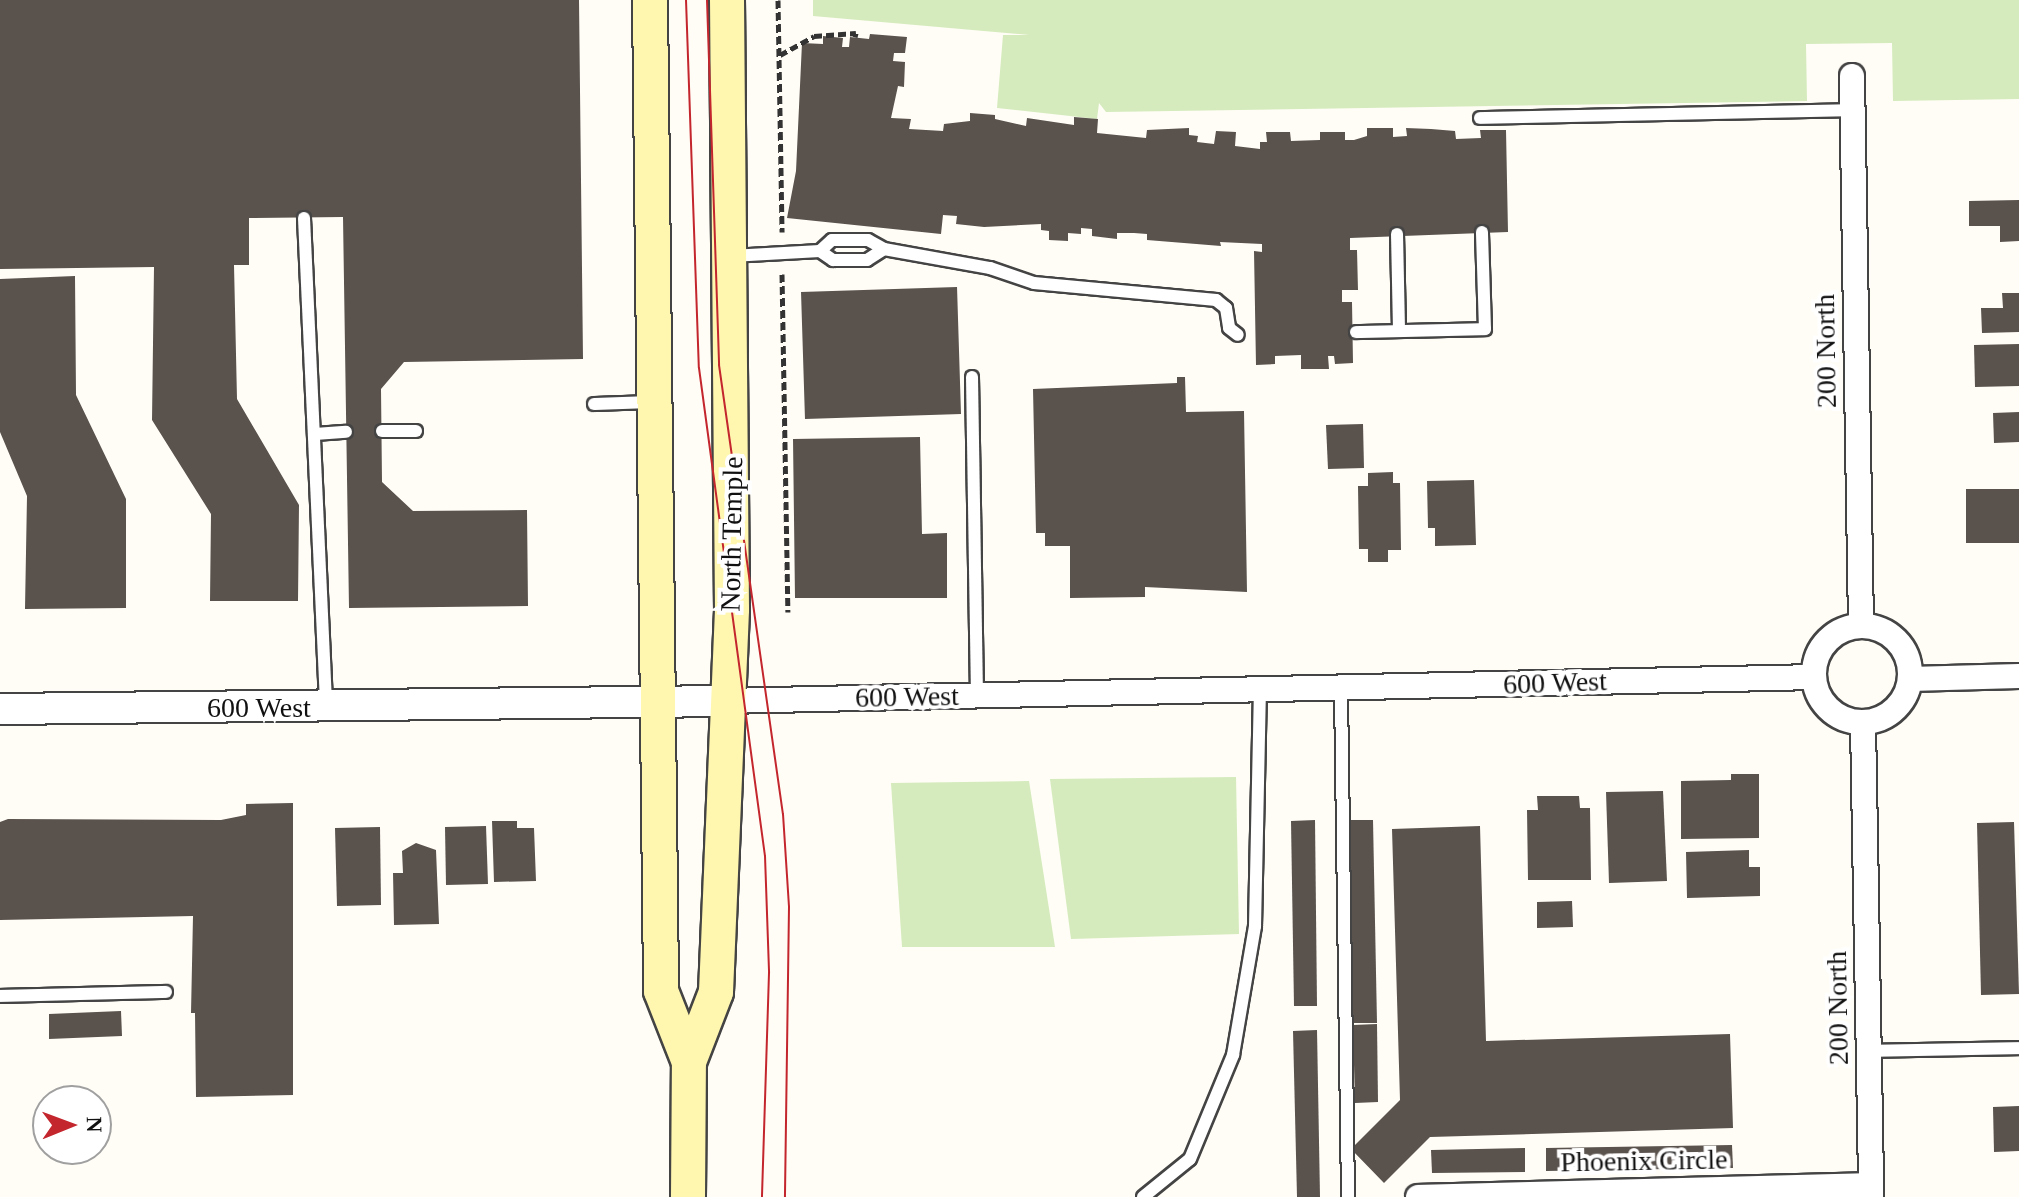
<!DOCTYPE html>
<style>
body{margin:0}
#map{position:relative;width:2019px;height:1197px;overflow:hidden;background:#fffdf5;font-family:"Times New Roman",serif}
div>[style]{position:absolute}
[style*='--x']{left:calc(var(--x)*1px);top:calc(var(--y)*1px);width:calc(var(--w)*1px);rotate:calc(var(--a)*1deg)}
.green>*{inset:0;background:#d5ebbd}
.building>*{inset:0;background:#5a524d}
.path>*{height:5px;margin-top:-2.5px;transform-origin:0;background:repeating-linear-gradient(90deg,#333 0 8px,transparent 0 12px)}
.roads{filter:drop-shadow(2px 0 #444) drop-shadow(-2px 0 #444) drop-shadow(0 2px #444) drop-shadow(0 -2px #444)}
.service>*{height:12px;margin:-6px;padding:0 6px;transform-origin:6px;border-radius:6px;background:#fff}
.minor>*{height:24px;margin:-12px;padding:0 12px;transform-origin:12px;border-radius:12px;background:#fff}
.minor>.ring{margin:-12px;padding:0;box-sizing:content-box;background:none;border:24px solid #fff;border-radius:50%}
.tertiary>*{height:30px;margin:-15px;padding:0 15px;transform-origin:15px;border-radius:15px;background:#fff}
.secondary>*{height:34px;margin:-17px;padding:0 17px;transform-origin:17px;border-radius:17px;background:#fff6b0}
.tram>*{height:2px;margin:-1px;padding:0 1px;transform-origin:1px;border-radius:1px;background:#c4262e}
span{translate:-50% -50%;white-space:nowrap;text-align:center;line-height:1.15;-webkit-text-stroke:8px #fff;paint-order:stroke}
.street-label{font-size:28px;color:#111}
.north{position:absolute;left:32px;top:1085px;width:80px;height:80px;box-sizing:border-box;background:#fff;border:2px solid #a0a0a0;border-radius:50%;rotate:89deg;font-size:22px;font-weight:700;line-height:32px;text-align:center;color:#111}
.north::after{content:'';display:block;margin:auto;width:28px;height:36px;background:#c4262e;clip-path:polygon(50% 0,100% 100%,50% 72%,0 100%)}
</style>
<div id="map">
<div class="green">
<i style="clip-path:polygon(813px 0,2019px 0,2019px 99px,1893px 101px,1892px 43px,1806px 44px,1807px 101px,1106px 112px,1099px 103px,1097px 119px,997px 108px,1003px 35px,1029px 35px,813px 16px)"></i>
<i style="clip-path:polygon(1236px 777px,1239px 934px,1071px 939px,1050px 779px)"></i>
<i style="clip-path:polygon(1029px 781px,1055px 947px,902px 947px,891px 783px)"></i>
</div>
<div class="building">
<i style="clip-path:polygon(0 0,579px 0,583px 359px,404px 362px,381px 389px,382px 482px,413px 511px,527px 510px,528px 606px,349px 608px,343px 217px,249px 218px,249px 265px,234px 265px,237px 399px,299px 505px,298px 601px,210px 601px,211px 514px,152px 420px,154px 267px,0 269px)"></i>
<i style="clip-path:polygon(870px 34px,907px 37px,905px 53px,894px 53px,893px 61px,905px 62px,904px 87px,898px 86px,891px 118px,911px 119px,909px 129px,943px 131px,944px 124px,970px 121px,970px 113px,995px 115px,995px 119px,1026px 126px,1027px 118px,1074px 125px,1074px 117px,1098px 119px,1097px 133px,1146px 138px,1147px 130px,1189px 128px,1189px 135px,1198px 136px,1197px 142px,1214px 144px,1216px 131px,1236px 132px,1235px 146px,1260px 149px,1260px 142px,1267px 142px,1266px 132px,1290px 132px,1291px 141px,1320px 140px,1320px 132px,1345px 132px,1345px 140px,1354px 140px,1367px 136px,1367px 128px,1393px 128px,1393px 137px,1407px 136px,1406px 128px,1431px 129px,1455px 131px,1456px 139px,1481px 138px,1480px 130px,1506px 130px,1508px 232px,1350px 238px,1350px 250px,1357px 250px,1358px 290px,1342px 290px,1342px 302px,1352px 302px,1353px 363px,1335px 364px,1334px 356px,1328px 356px,1329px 369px,1301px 369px,1301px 355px,1275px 356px,1275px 364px,1256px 365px,1254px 251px,1262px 252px,1262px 244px,1220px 242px,1221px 246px,1147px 240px,1147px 234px,1134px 233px,1117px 233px,1117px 239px,1092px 236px,1092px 229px,1081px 228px,1081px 234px,1068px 233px,1068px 241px,1049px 240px,1049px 231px,1041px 230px,1041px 224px,984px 227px,956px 224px,957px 216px,943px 215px,941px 234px,787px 218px,796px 171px,802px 43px,823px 44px,823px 36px,843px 38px,842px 47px,849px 47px,850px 37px,869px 39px)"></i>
<i style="clip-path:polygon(2019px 200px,2019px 241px,2000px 242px,2000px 226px,1969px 226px,1969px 201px)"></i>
<i style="clip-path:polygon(75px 276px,76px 395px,126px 499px,126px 608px,25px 609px,27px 496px,0 432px,0 279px)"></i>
<i style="clip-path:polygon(957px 287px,961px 414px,805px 419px,801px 292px)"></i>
<i style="clip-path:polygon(2002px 293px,2019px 293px,2019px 332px,1982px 333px,1981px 308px,2003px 308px)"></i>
<i style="clip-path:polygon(2019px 344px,2019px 386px,1975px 387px,1974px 345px)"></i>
<i style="clip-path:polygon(1177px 377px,1185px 377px,1186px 412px,1244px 411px,1247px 592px,1145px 587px,1145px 597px,1070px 598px,1070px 546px,1045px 546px,1045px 533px,1036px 533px,1033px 389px,1177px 383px)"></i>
<i style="clip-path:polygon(2019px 412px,2019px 442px,1994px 443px,1993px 413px)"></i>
<i style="clip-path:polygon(1363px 424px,1364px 468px,1328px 469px,1326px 425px)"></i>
<i style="clip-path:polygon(920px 437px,922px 534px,947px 533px,947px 598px,795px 598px,793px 439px)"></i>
<i style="clip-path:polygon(1393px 472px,1393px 483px,1400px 483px,1401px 550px,1388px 550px,1388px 562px,1368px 562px,1368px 549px,1359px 549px,1358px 486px,1368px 486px,1368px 473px)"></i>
<i style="clip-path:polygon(1474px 480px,1476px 545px,1435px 546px,1435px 528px,1428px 528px,1427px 481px)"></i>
<i style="clip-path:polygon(1966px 489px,2019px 489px,2019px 543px,1966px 543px)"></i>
<i style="clip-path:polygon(1731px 774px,1759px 774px,1759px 838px,1681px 839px,1681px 781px,1731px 780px)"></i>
<i style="clip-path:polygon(1663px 791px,1667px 881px,1609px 883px,1606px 792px)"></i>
<i style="clip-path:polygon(1537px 796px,1579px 796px,1580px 808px,1590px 808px,1591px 880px,1528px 880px,1527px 810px,1538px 810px)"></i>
<i style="clip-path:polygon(293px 803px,293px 1095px,196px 1097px,195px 1013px,191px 1013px,193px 916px,0 920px,0 822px,8px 819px,221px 820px,246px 815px,246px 804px)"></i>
<i style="clip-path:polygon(1315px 820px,1317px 1006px,1294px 1006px,1291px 821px)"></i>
<i style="clip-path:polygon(1349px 820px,1373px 820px,1377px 1023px,1353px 1023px)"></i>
<i style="clip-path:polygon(492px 821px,517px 821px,517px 828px,534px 828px,536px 881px,494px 882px)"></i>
<i style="clip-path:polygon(2014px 822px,2019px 994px,1981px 995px,1977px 823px)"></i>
<i style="clip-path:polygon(486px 826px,488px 884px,446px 885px,445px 827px)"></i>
<i style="clip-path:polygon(1480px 826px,1486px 1041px,1730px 1034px,1733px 1128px,1430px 1137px,1384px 1183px,1351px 1149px,1400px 1100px,1392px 829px)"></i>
<i style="clip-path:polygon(380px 827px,381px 905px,337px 906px,335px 828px)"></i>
<i style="clip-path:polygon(416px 843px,436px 850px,439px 924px,394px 925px,393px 873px,403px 873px,402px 851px)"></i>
<i style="clip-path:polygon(1749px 850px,1749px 867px,1760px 867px,1760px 896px,1687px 898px,1686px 852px)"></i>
<i style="clip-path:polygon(1572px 901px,1573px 927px,1537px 928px,1537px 902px)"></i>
<i style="clip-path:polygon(121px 1011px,122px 1036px,49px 1039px,49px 1014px)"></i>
<i style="clip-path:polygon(1377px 1024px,1378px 1102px,1355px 1103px,1353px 1025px)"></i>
<i style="clip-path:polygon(1317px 1030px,1320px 1197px,1297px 1197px,1293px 1031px)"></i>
<i style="clip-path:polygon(2019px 1106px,2019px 1151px,1994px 1152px,1993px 1107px)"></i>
<i style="clip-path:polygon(1732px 1145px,1733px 1168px,1546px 1171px,1546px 1148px)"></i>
<i style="clip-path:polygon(1525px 1148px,1525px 1172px,1432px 1173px,1431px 1150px)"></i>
</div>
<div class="path">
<i style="--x:778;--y:0;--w:232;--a:89"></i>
<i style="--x:780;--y:55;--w:39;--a:-29"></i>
<i style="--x:814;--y:36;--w:42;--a:-4.1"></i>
<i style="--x:856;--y:33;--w:4;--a:104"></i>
<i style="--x:782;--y:274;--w:338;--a:89"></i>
</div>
<div class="roads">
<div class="service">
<i style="--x:1480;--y:118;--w:372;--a:-1.2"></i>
<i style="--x:304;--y:218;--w:487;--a:87.4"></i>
<i style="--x:1397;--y:234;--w:97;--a:88.8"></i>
<i style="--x:820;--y:251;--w:16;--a:35"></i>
<i style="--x:833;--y:260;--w:34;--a:0"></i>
<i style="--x:867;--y:260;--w:20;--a:-33"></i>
<i style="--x:731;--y:256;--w:89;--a:-3.2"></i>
<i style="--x:820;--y:251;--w:16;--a:-43"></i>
<i style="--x:832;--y:240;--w:36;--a:0"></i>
<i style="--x:868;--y:240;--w:18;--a:29"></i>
<i style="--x:884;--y:249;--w:108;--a:10.2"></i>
<i style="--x:990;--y:268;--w:46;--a:18.8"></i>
<i style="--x:1034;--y:283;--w:183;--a:5.3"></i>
<i style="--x:1216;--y:300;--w:13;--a:39"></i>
<i style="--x:1226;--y:308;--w:20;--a:81"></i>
<i style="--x:1229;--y:328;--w:11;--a:38"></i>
<i style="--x:1356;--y:332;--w:129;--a:-1.3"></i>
<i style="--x:1485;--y:329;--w:97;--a:-91.8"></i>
<i style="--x:972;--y:377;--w:318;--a:89.1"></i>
<i style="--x:594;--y:404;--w:57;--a:-2"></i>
<i style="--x:382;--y:431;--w:34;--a:0"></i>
<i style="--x:315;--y:434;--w:31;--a:-4"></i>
<i style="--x:1341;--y:689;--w:508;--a:89.21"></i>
<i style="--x:0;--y:996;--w:166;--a:-1.4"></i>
<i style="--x:1869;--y:1051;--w:150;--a:-1.1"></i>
<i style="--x:1143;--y:1197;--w:60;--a:-39"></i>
<i style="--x:1190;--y:1159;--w:113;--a:-67.5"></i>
<i style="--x:1233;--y:1055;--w:131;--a:-80.3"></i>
<i style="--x:1255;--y:926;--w:235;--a:-88.8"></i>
</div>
<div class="minor">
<i style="--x:1852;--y:76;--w:549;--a:89.06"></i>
<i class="ring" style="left:1814px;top:626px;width:72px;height:72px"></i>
<i style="--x:1910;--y:679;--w:109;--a:-1.6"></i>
<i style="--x:725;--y:701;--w:1089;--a:-1.26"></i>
<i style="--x:1863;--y:722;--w:475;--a:89"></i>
<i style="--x:1418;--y:1197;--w:453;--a:-1.5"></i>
</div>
<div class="tertiary">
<i style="--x:0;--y:709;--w:725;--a:-0.63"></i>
</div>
<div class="secondary">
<i style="--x:650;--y:0;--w:991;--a:89.36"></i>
<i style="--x:661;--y:991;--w:76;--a:68.5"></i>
<i style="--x:688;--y:1197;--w:135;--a:-89.6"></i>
<i style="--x:689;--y:1062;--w:75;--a:-68.9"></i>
<i style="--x:716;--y:992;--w:383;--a:-87.6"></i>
<i style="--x:732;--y:609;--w:609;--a:-90.47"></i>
</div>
</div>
<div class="tram">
<i style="--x:686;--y:0;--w:368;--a:88"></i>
<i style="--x:699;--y:368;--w:492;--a:82.3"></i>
<i style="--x:765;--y:856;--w:117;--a:88"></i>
<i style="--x:769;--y:973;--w:224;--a:91.8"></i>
<i style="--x:707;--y:0;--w:365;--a:88.1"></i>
<i style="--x:719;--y:365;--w:454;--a:81.9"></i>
<i style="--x:783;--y:814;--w:93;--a:86.3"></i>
<i style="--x:789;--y:907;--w:290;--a:90.8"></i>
</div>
<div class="street-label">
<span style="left:1826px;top:351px;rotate:-91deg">200 North</span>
<span style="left:732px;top:534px;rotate:-89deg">North Temple</span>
<span style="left:1555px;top:683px;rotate:-2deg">600 West</span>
<span style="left:907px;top:697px;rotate:-1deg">600 West</span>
<span style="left:259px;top:708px">600 West</span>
<span style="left:1838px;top:1008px;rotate:-91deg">200 North</span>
<span style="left:1644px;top:1161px;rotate:-1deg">Phoenix Circle</span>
</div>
<div class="north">N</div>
</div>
